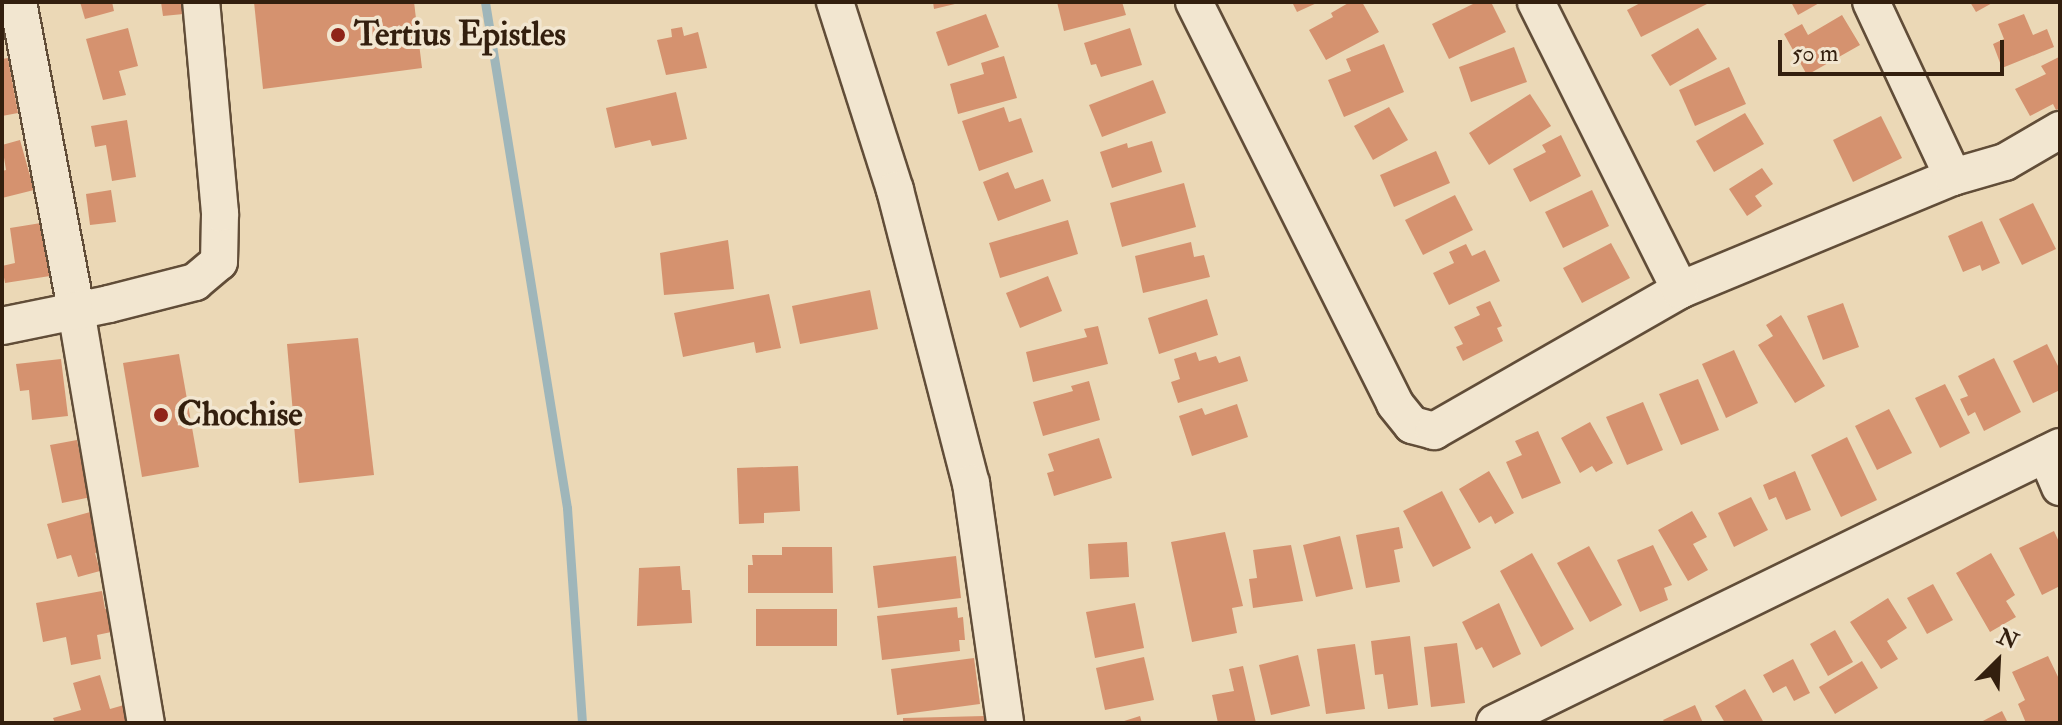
<!DOCTYPE html>
<style>
body{margin:0}
#map{position:relative;width:2062px;height:725px;overflow:hidden;background:#ebd8b6;font-family:"IM FELL Double Pica",serif}
div>[style]{position:absolute}
[style*='--x']{left:calc(var(--x)*1px);top:calc(var(--y)*1px);width:calc(var(--w)*1px);rotate:calc(var(--a)*1deg)}
.stream>*{height:9px;margin:-4.5px;padding:0 4.5px;transform-origin:4.5px;border-radius:4.5px;background:#9fb6ba}
.building>*{inset:0;background:#d5926f}
.roads{filter:drop-shadow(2px 0 #614d38) drop-shadow(-2px 0 #614d38) drop-shadow(0 2px #614d38) drop-shadow(0 -2px #614d38)}
.minor>*{height:36px;margin:-18px;padding:0 18px;transform-origin:18px;border-radius:18px;background:#f2e6d0}
.dots>*{width:22px;height:22px;translate:-50% -50%;box-sizing:border-box;border:4px solid #f2e6d0;border-radius:50%}
span{translate:-50% -50%;white-space:nowrap;text-align:center;line-height:1.15;-webkit-text-stroke:7px #f2e6d0;paint-order:stroke}
.poi-label{font-size:34px;color:#331f0e;font-weight:700}
.left{translate:0 -50%;text-align:left}
.frame{position:absolute;inset:0;border:4px solid #331f0e;pointer-events:none}
.north{position:absolute;left:1958px;top:621px;width:80px;height:80px;-webkit-text-stroke:6px #f2e6d0;paint-order:stroke;rotate:24deg;font-size:22px;font-weight:700;line-height:32px;text-align:center;color:#331f0e}
.north::after{content:'';display:block;margin:auto;width:28px;height:36px;background:#331f0e;clip-path:polygon(50% 0,100% 100%,50% 72%,0 100%)}
.scale{position:absolute;left:1778px;top:40px;width:226px;height:36px;box-sizing:border-box;border:4px solid #331f0e;border-top:0;padding-left:10px;font-size:24px;line-height:28px;white-space:nowrap;color:#331f0e;-webkit-text-stroke:6px #f2e6d0;paint-order:stroke}
</style>
<div id="map">
<div class="stream">
<i style="--x:485;--y:2;--w:513;--a:80.79"></i>
<i style="--x:567;--y:508;--w:216;--a:86"></i>
</div>
<div class="building">
<i style="clip-path:polygon(80px 2px,112px 2px,114px 11px,85px 19px)"></i>
<i style="clip-path:polygon(161px 2px,193px 2px,194px 13px,163px 16px)"></i>
<i style="clip-path:polygon(254px 2px,414px 2px,422px 68px,263px 89px)"></i>
<i style="clip-path:polygon(933px 2px,959px 2px,959px 3px,934px 9px)"></i>
<i style="clip-path:polygon(1057px 2px,1122px 2px,1126px 15px,1064px 31px)"></i>
<i style="clip-path:polygon(1292px 2px,1319px 2px,1297px 12px)"></i>
<i style="clip-path:polygon(1350px 2px,1362px 2px,1379px 32px,1326px 60px,1309px 30px,1333px 17px,1331px 13px)"></i>
<i style="clip-path:polygon(1477px 2px,1491px 2px,1506px 32px,1449px 59px,1432px 24px)"></i>
<i style="clip-path:polygon(1642px 2px,1711px 2px,1641px 37px,1627px 10px)"></i>
<i style="clip-path:polygon(1791px 2px,1821px 2px,1798px 15px)"></i>
<i style="clip-path:polygon(1970px 2px,1994px 2px,1976px 12px)"></i>
<i style="clip-path:polygon(986px 14px,999px 47px,948px 66px,936px 32px)"></i>
<i style="clip-path:polygon(2024px 14px,2033px 35px,2047px 29px,2054px 47px,2002px 68px,1993px 44px,2004px 39px,1998px 24px)"></i>
<i style="clip-path:polygon(1842px 15px,1860px 45px,1807px 75px,1784px 34px,1802px 24px,1808px 35px)"></i>
<i style="clip-path:polygon(682px 27px,684px 36px,698px 32px,707px 68px,666px 75px,657px 40px,672px 37px,671px 29px)"></i>
<i style="clip-path:polygon(128px 28px,138px 66px,119px 71px,126px 95px,103px 100px,86px 39px)"></i>
<i style="clip-path:polygon(1130px 28px,1142px 65px,1101px 77px,1096px 64px,1091px 65px,1084px 43px)"></i>
<i style="clip-path:polygon(1698px 28px,1717px 59px,1670px 86px,1651px 55px)"></i>
<i style="clip-path:polygon(1384px 44px,1404px 92px,1344px 117px,1328px 80px,1351px 71px,1346px 59px)"></i>
<i style="clip-path:polygon(1514px 47px,1527px 82px,1471px 102px,1459px 67px)"></i>
<i style="clip-path:polygon(1004px 56px,1017px 98px,958px 114px,950px 84px,984px 74px,981px 63px)"></i>
<i style="clip-path:polygon(2059px 57px,2060px 108px,2056px 110px,2053px 104px,2030px 116px,2015px 89px,2046px 74px,2041px 66px)"></i>
<i style="clip-path:polygon(8px 58px,18px 113px,2px 116px,2px 59px)"></i>
<i style="clip-path:polygon(1729px 67px,1746px 104px,1695px 126px,1679px 90px)"></i>
<i style="clip-path:polygon(1153px 80px,1166px 113px,1102px 137px,1089px 105px)"></i>
<i style="clip-path:polygon(676px 92px,687px 139px,652px 146px,650px 140px,615px 148px,606px 108px)"></i>
<i style="clip-path:polygon(1530px 94px,1551px 126px,1489px 165px,1469px 133px)"></i>
<i style="clip-path:polygon(1004px 107px,1009px 122px,1021px 118px,1033px 152px,979px 171px,962px 121px)"></i>
<i style="clip-path:polygon(1389px 107px,1408px 140px,1373px 160px,1354px 126px)"></i>
<i style="clip-path:polygon(1745px 113px,1764px 144px,1714px 172px,1696px 141px)"></i>
<i style="clip-path:polygon(1881px 116px,1902px 158px,1853px 182px,1833px 140px)"></i>
<i style="clip-path:polygon(127px 120px,136px 177px,112px 181px,106px 145px,95px 147px,91px 126px)"></i>
<i style="clip-path:polygon(1561px 135px,1581px 176px,1530px 202px,1513px 169px,1546px 152px,1542px 145px)"></i>
<i style="clip-path:polygon(20px 140px,34px 190px,2px 198px,2px 171px,6px 170px,2px 145px)"></i>
<i style="clip-path:polygon(1152px 141px,1162px 172px,1112px 188px,1100px 152px,1127px 143px,1128px 148px)"></i>
<i style="clip-path:polygon(1436px 151px,1450px 183px,1394px 207px,1380px 175px)"></i>
<i style="clip-path:polygon(1762px 168px,1773px 184px,1755px 196px,1762px 206px,1747px 216px,1729px 189px)"></i>
<i style="clip-path:polygon(1008px 172px,1015px 189px,1043px 179px,1051px 201px,998px 221px,983px 182px)"></i>
<i style="clip-path:polygon(1184px 183px,1196px 227px,1122px 247px,1110px 203px)"></i>
<i style="clip-path:polygon(111px 190px,116px 222px,90px 225px,86px 194px)"></i>
<i style="clip-path:polygon(1592px 190px,1609px 226px,1563px 248px,1545px 212px)"></i>
<i style="clip-path:polygon(1455px 195px,1473px 230px,1423px 255px,1405px 220px)"></i>
<i style="clip-path:polygon(2033px 203px,2056px 249px,2022px 265px,1999px 219px)"></i>
<i style="clip-path:polygon(1068px 220px,1078px 254px,1000px 278px,989px 243px)"></i>
<i style="clip-path:polygon(1982px 221px,2000px 263px,1982px 271px,1980px 265px,1963px 272px,1948px 236px)"></i>
<i style="clip-path:polygon(41px 223px,50px 276px,5px 283px,2px 266px,15px 263px,10px 228px)"></i>
<i style="clip-path:polygon(728px 240px,734px 289px,664px 295px,660px 253px)"></i>
<i style="clip-path:polygon(1191px 242px,1194px 257px,1204px 255px,1210px 277px,1143px 293px,1135px 256px)"></i>
<i style="clip-path:polygon(1611px 243px,1630px 278px,1582px 303px,1563px 268px)"></i>
<i style="clip-path:polygon(1466px 244px,1472px 256px,1485px 250px,1500px 281px,1449px 305px,1433px 273px,1454px 263px,1449px 252px)"></i>
<i style="clip-path:polygon(1048px 276px,1062px 311px,1020px 328px,1006px 293px)"></i>
<i style="clip-path:polygon(870px 290px,878px 329px,800px 344px,792px 306px)"></i>
<i style="clip-path:polygon(769px 294px,781px 348px,756px 353px,754px 342px,683px 357px,674px 313px)"></i>
<i style="clip-path:polygon(1207px 299px,1218px 335px,1159px 354px,1148px 318px)"></i>
<i style="clip-path:polygon(1490px 301px,1502px 326px,1497px 328px,1503px 341px,1463px 361px,1456px 347px,1463px 344px,1454px 327px,1480px 315px,1476px 307px)"></i>
<i style="clip-path:polygon(1843px 303px,1859px 347px,1823px 360px,1807px 316px)"></i>
<i style="clip-path:polygon(1781px 315px,1825px 386px,1795px 403px,1758px 345px,1773px 336px,1766px 325px)"></i>
<i style="clip-path:polygon(1098px 326px,1108px 364px,1033px 382px,1026px 352px,1087px 337px,1084px 329px)"></i>
<i style="clip-path:polygon(358px 338px,374px 475px,299px 483px,287px 344px)"></i>
<i style="clip-path:polygon(2047px 344px,2060px 370px,2060px 390px,2033px 403px,2013px 361px)"></i>
<i style="clip-path:polygon(1734px 350px,1758px 403px,1726px 418px,1702px 364px)"></i>
<i style="clip-path:polygon(1196px 352px,1199px 361px,1216px 356px,1219px 363px,1240px 356px,1248px 381px,1178px 403px,1171px 382px,1180px 379px,1174px 359px)"></i>
<i style="clip-path:polygon(179px 354px,199px 467px,142px 477px,123px 363px)"></i>
<i style="clip-path:polygon(1994px 358px,2021px 412px,1984px 431px,1975px 412px,1968px 416px,1960px 399px,1968px 396px,1958px 376px)"></i>
<i style="clip-path:polygon(61px 359px,68px 416px,32px 420px,29px 390px,20px 391px,16px 364px)"></i>
<i style="clip-path:polygon(1698px 379px,1719px 430px,1681px 445px,1659px 394px)"></i>
<i style="clip-path:polygon(1089px 381px,1100px 420px,1043px 436px,1033px 402px,1073px 391px,1071px 386px)"></i>
<i style="clip-path:polygon(1945px 384px,1970px 433px,1940px 448px,1915px 398px)"></i>
<i style="clip-path:polygon(1643px 402px,1663px 450px,1627px 465px,1606px 417px)"></i>
<i style="clip-path:polygon(1237px 404px,1248px 437px,1192px 456px,1179px 416px,1202px 408px,1205px 415px)"></i>
<i style="clip-path:polygon(1889px 409px,1912px 453px,1877px 470px,1855px 426px)"></i>
<i style="clip-path:polygon(1590px 422px,1613px 463px,1596px 472px,1592px 466px,1580px 473px,1561px 438px)"></i>
<i style="clip-path:polygon(1538px 431px,1561px 483px,1522px 499px,1506px 462px,1522px 455px,1515px 441px)"></i>
<i style="clip-path:polygon(1847px 437px,1877px 500px,1841px 517px,1811px 455px)"></i>
<i style="clip-path:polygon(1099px 438px,1112px 478px,1054px 496px,1047px 473px,1054px 471px,1048px 454px)"></i>
<i style="clip-path:polygon(77px 440px,82px 464px,94px 461px,101px 495px,62px 503px,50px 445px)"></i>
<i style="clip-path:polygon(798px 466px,800px 511px,764px 513px,764px 523px,739px 524px,737px 468px)"></i>
<i style="clip-path:polygon(1489px 471px,1514px 513px,1495px 524px,1491px 516px,1479px 523px,1459px 489px)"></i>
<i style="clip-path:polygon(1795px 471px,1811px 510px,1786px 520px,1776px 497px,1769px 500px,1763px 485px)"></i>
<i style="clip-path:polygon(1442px 491px,1471px 548px,1433px 567px,1403px 511px)"></i>
<i style="clip-path:polygon(1751px 497px,1768px 530px,1734px 547px,1718px 513px)"></i>
<i style="clip-path:polygon(101px 509px,112px 548px,95px 553px,100px 571px,78px 577px,71px 555px,57px 559px,47px 524px)"></i>
<i style="clip-path:polygon(1692px 511px,1707px 537px,1693px 544px,1708px 570px,1688px 581px,1658px 530px)"></i>
<i style="clip-path:polygon(1399px 527px,1403px 548px,1394px 550px,1400px 582px,1366px 588px,1356px 535px)"></i>
<i style="clip-path:polygon(2054px 531px,2060px 544px,2060px 586px,2042px 595px,2019px 548px)"></i>
<i style="clip-path:polygon(1225px 532px,1243px 606px,1232px 608px,1237px 633px,1192px 642px,1171px 542px)"></i>
<i style="clip-path:polygon(1340px 536px,1353px 589px,1316px 597px,1303px 545px)"></i>
<i style="clip-path:polygon(1127px 542px,1129px 577px,1090px 579px,1088px 544px)"></i>
<i style="clip-path:polygon(1291px 545px,1303px 601px,1253px 608px,1249px 579px,1257px 578px,1253px 550px)"></i>
<i style="clip-path:polygon(1653px 545px,1672px 585px,1664px 588px,1668px 600px,1640px 612px,1617px 560px)"></i>
<i style="clip-path:polygon(1589px 546px,1622px 605px,1590px 622px,1557px 563px)"></i>
<i style="clip-path:polygon(782px 547px,832px 547px,833px 593px,748px 593px,748px 565px,753px 565px,752px 555px,782px 555px)"></i>
<i style="clip-path:polygon(1532px 553px,1574px 629px,1541px 647px,1500px 571px)"></i>
<i style="clip-path:polygon(1991px 553px,2015px 595px,2006px 601px,2016px 617px,1990px 632px,1956px 573px)"></i>
<i style="clip-path:polygon(956px 556px,961px 598px,878px 608px,873px 566px)"></i>
<i style="clip-path:polygon(680px 566px,682px 590px,690px 590px,692px 623px,637px 626px,639px 568px)"></i>
<i style="clip-path:polygon(1933px 584px,1953px 620px,1927px 634px,1907px 598px)"></i>
<i style="clip-path:polygon(102px 591px,105px 609px,117px 606px,121px 630px,97px 635px,101px 659px,71px 665px,66px 637px,43px 642px,36px 603px)"></i>
<i style="clip-path:polygon(1888px 598px,1907px 628px,1887px 641px,1898px 659px,1881px 669px,1850px 622px)"></i>
<i style="clip-path:polygon(1135px 603px,1144px 648px,1095px 658px,1086px 612px)"></i>
<i style="clip-path:polygon(1499px 603px,1521px 654px,1493px 668px,1482px 647px,1476px 650px,1462px 622px)"></i>
<i style="clip-path:polygon(957px 607px,958px 618px,963px 617px,965px 640px,959px 640px,960px 651px,882px 660px,877px 616px)"></i>
<i style="clip-path:polygon(756px 609px,837px 609px,837px 646px,756px 646px)"></i>
<i style="clip-path:polygon(1835px 630px,1853px 662px,1828px 676px,1810px 644px)"></i>
<i style="clip-path:polygon(1410px 636px,1418px 705px,1388px 709px,1383px 674px,1375px 675px,1371px 641px)"></i>
<i style="clip-path:polygon(1457px 643px,1465px 703px,1431px 707px,1424px 647px)"></i>
<i style="clip-path:polygon(1355px 644px,1365px 709px,1326px 714px,1317px 649px)"></i>
<i style="clip-path:polygon(1298px 655px,1310px 706px,1271px 715px,1259px 665px)"></i>
<i style="clip-path:polygon(2048px 656px,2060px 681px,2060px 723px,2026px 723px,2018px 704px,2025px 700px,2012px 672px)"></i>
<i style="clip-path:polygon(1144px 657px,1154px 700px,1105px 710px,1096px 668px)"></i>
<i style="clip-path:polygon(974px 658px,980px 704px,897px 715px,891px 669px)"></i>
<i style="clip-path:polygon(1793px 659px,1810px 693px,1794px 701px,1786px 686px,1773px 693px,1763px 675px)"></i>
<i style="clip-path:polygon(1862px 661px,1878px 688px,1835px 714px,1819px 687px)"></i>
<i style="clip-path:polygon(1243px 666px,1256px 723px,1218px 723px,1212px 695px,1234px 691px,1229px 669px)"></i>
<i style="clip-path:polygon(100px 675px,110px 709px,124px 705px,129px 723px,55px 723px,53px 718px,81px 710px,73px 683px)"></i>
<i style="clip-path:polygon(1745px 689px,1764px 723px,1725px 723px,1715px 706px)"></i>
<i style="clip-path:polygon(1695px 705px,1703px 723px,1665px 723px,1663px 720px)"></i>
<i style="clip-path:polygon(2002px 711px,2008px 723px,1979px 723px)"></i>
<i style="clip-path:polygon(985px 716px,986px 723px,903px 723px,903px 718px)"></i>
<i style="clip-path:polygon(1140px 716px,1142px 723px,1121px 723px,1121px 722px)"></i>
</div>
<div class="roads">
<div class="minor">
<i style="--x:18;--y:2;--w:313;--a:79.3"></i>
<i style="--x:76;--y:310;--w:419;--a:80.4"></i>
<i style="--x:835;--y:2;--w:197;--a:72.3"></i>
<i style="--x:895;--y:190;--w:303;--a:75.5"></i>
<i style="--x:971;--y:483;--w:242;--a:81.9"></i>
<i style="--x:1194;--y:2;--w:449;--a:63.4"></i>
<i style="--x:1395;--y:404;--w:27;--a:51"></i>
<i style="--x:1412;--y:425;--w:23;--a:15"></i>
<i style="--x:1434;--y:431;--w:284;--a:-29.8"></i>
<i style="--x:1680;--y:290;--w:295;--a:-22.5"></i>
<i style="--x:1953;--y:177;--w:193;--a:-115.1"></i>
<i style="--x:1536;--y:2;--w:322;--a:63.4"></i>
<i style="--x:1953;--y:177;--w:54;--a:-16.1"></i>
<i style="--x:2005;--y:162;--w:64;--a:-30.2"></i>
<i style="--x:2;--y:326;--w:109;--a:-11.6"></i>
<i style="--x:109;--y:304;--w:89;--a:-14.3"></i>
<i style="--x:195;--y:282;--w:31;--a:-40"></i>
<i style="--x:219;--y:262;--w:49;--a:-88.8"></i>
<i style="--x:220;--y:213;--w:212;--a:-95.1"></i>
<i style="--x:2046;--y:454;--w:36;--a:67"></i>
<i style="--x:1495;--y:723;--w:629;--a:-26.04"></i>
</div>
</div>
<div class="dots">
<i style="left:338px;top:35px;background:#8f2418"></i>
<i style="left:161px;top:415px;background:#8f2418"></i>
</div>
<div class="poi-label">
<span class="left" style="left:354px;top:35px">Tertius Epistles</span>
<span class="left" style="left:177px;top:415px">Chochise</span>
</div>
<div class="frame"></div>
<div class="north">N</div>
<div class="scale">50 m</div>
</div>
